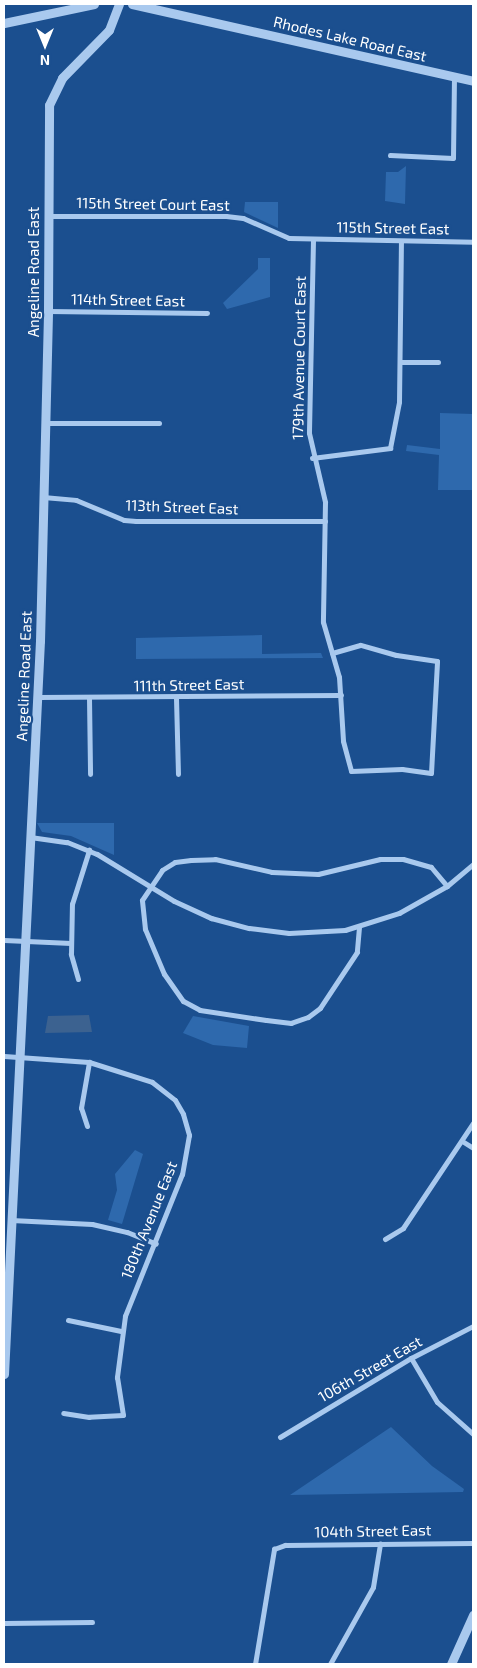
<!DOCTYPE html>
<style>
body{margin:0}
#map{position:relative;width:477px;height:1668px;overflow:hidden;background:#1b4f8f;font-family:"Exo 2",sans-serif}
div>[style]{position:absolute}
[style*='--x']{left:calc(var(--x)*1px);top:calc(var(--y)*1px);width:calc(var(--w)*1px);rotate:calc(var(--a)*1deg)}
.green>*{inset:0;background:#2e69ad}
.water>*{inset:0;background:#3c6290}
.minor>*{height:5px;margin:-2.5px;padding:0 2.5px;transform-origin:2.5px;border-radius:2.5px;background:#a9c9ee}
.tertiary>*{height:9px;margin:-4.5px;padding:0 4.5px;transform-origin:4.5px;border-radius:4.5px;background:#a9c9ee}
span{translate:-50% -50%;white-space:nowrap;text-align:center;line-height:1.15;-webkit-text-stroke:4.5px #1b4f8f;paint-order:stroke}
.street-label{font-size:15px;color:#fff}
.frame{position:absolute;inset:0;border:5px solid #fff;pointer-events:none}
.north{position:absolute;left:20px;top:20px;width:50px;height:50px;-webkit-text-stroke:4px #1b4f8f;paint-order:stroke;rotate:180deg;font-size:14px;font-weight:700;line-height:20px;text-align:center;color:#fff}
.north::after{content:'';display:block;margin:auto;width:18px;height:22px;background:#fff;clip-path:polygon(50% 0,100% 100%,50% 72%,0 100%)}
</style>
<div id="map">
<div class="green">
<i style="clip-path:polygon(406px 166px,405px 204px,385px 201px,386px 172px,398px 172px)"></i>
<i style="clip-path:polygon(245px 202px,278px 202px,278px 228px,244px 212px)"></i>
<i style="clip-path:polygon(258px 258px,270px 258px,270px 297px,227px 309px,223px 303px,258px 269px)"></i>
<i style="clip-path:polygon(440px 413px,473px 414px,473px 490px,438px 490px,439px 455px,406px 451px,407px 445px,440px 449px)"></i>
<i style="clip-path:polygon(262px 635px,262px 654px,321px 653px,323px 658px,136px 659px,136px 638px)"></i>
<i style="clip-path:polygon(37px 823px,114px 823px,114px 855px,71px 836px,42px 832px)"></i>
<i style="clip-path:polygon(193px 1016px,249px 1026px,247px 1048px,213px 1045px,183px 1033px)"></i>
<i style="clip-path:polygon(135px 1150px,143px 1154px,122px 1224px,108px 1220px,117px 1190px,115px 1174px)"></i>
<i style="clip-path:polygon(391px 1427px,432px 1466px,464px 1489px,463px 1492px,290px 1495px)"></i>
</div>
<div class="water">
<i style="clip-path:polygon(89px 1015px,92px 1032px,45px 1033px,48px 1016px)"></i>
</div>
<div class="minor">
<i style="--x:390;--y:155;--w:63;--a:2.7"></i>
<i style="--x:453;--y:158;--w:81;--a:-89.3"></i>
<i style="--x:48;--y:216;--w:178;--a:0"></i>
<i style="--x:226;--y:216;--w:17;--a:7"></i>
<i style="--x:243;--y:218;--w:50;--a:23.5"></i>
<i style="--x:289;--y:238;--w:184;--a:1.2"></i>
<i style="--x:313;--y:240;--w:193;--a:91.2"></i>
<i style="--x:309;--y:433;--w:71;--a:76.9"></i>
<i style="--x:325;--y:502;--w:120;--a:91"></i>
<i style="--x:323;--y:622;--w:57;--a:73.8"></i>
<i style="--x:339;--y:677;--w:64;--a:86.4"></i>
<i style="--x:343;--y:741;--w:31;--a:75"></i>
<i style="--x:351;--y:771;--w:51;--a:-2.2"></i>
<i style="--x:402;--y:769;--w:29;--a:8"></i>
<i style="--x:431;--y:773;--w:112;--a:-86.9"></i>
<i style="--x:437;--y:661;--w:41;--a:-171.7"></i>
<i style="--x:396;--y:655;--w:37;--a:-164"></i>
<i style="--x:360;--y:645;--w:29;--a:164"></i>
<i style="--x:48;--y:311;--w:159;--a:0.7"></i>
<i style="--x:401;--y:362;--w:37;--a:0"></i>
<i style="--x:45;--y:423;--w:114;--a:0"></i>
<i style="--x:312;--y:458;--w:79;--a:-7.3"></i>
<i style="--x:390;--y:448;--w:47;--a:-78.9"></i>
<i style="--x:399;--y:402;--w:161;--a:-89.3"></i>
<i style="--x:43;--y:497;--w:33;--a:5"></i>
<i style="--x:76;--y:500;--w:52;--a:22.6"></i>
<i style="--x:124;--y:520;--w:12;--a:5"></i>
<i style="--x:136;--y:521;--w:189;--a:0"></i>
<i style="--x:38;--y:697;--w:303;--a:-0.4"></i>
<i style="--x:89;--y:698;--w:76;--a:89.2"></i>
<i style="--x:176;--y:698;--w:76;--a:88.5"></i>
<i style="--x:30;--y:837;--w:37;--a:8"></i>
<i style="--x:67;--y:842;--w:32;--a:22"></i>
<i style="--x:97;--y:854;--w:90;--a:31.4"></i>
<i style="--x:174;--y:901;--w:41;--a:24.7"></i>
<i style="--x:211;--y:918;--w:39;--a:15"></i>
<i style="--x:249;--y:928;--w:40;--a:7.1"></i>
<i style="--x:289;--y:933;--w:56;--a:-3.1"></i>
<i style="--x:345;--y:930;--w:57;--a:-17.5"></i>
<i style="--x:399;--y:913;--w:55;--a:-29.4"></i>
<i style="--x:447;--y:886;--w:34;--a:-40"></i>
<i style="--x:359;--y:927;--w:25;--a:95"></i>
<i style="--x:357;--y:952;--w:67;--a:123.5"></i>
<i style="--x:320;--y:1008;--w:15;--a:143"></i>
<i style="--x:308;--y:1017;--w:18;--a:161"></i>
<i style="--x:291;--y:1023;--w:25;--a:-173"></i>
<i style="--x:266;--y:1020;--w:67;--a:-171.4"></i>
<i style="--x:200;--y:1010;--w:19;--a:-152"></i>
<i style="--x:183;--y:1001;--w:33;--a:-125"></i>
<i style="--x:164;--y:974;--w:49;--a:-112.9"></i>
<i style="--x:145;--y:929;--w:29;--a:-96"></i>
<i style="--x:142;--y:900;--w:36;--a:-56"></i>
<i style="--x:162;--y:870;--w:15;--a:-32"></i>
<i style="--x:175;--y:862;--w:16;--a:-7"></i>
<i style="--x:191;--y:860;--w:24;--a:-2"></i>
<i style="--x:215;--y:859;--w:58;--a:12.8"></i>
<i style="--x:272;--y:872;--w:46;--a:2.5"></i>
<i style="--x:318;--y:874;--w:64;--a:-13.6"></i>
<i style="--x:380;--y:859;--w:23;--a:0"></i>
<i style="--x:403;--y:859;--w:29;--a:16"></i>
<i style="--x:431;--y:867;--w:25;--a:50"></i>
<i style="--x:4;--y:940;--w:67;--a:2.6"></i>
<i style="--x:78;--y:979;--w:26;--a:-106"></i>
<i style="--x:71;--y:954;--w:50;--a:-88.9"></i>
<i style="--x:72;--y:904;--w:57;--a:-72.5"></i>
<i style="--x:4;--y:1056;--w:85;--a:4"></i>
<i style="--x:89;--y:1062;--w:66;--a:17.6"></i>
<i style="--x:152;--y:1082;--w:29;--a:38"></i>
<i style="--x:175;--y:1100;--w:16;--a:60"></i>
<i style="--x:183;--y:1114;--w:22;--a:74"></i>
<i style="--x:189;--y:1135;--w:40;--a:100"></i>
<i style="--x:182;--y:1174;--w:153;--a:111.9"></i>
<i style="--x:125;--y:1316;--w:62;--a:97.5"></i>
<i style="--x:117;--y:1377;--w:38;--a:81"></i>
<i style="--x:123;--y:1415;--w:34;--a:177"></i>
<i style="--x:89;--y:1417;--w:26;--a:-171"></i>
<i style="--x:87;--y:1126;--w:19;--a:-108"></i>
<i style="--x:81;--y:1108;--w:47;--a:-80.1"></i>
<i style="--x:462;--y:1141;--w:13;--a:32"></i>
<i style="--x:11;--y:1220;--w:81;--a:2.8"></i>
<i style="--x:92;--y:1224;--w:36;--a:13"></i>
<i style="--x:127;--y:1232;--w:31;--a:22"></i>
<i style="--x:385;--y:1239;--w:21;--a:-31"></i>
<i style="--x:403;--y:1228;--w:126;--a:-56.3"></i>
<i style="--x:68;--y:1320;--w:54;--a:11.7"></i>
<i style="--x:411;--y:1358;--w:51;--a:59.4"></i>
<i style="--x:437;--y:1402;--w:48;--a:41.6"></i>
<i style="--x:280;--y:1437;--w:153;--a:-31.1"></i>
<i style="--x:411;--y:1358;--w:70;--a:-27.3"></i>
<i style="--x:4;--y:1623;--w:88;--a:-0.7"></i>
<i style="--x:255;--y:1664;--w:117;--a:-80.6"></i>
<i style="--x:274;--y:1549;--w:12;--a:-20"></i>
<i style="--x:285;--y:1545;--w:188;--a:-0.6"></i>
<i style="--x:330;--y:1664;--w:88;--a:-60.8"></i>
<i style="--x:373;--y:1587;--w:44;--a:-80.8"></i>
</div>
<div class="tertiary">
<i style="--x:132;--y:4;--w:350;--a:12.7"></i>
<i style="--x:4;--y:23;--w:92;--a:-11.9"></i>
<i style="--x:4;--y:1374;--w:734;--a:-87.19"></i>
<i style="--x:40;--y:641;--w:330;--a:-88.6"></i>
<i style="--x:48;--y:311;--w:206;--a:-89.7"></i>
<i style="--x:49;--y:105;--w:30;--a:-64"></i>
<i style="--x:62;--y:78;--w:67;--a:-45.6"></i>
<i style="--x:109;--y:30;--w:28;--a:-69"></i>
<i style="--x:451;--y:1664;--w:54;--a:-65.8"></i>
</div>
<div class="street-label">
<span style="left:350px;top:39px;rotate:13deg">Rhodes Lake Road East</span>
<span style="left:153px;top:204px;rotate:1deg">115th Street Court East</span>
<span style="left:393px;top:228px;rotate:1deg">115th Street East</span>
<span style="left:34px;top:272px;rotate:-90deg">Angeline Road East</span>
<span style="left:128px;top:300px;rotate:1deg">114th Street East</span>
<span style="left:299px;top:358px;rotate:-89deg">179th Avenue Court East</span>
<span style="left:182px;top:507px;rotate:2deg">113th Street East</span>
<span style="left:24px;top:676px;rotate:-88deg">Angeline Road East</span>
<span style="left:189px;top:685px;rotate:-1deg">111th Street East</span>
<span style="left:149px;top:1220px;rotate:-68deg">180th Avenue East</span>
<span style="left:370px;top:1369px;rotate:-30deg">106th Street East</span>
<span style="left:373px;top:1531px;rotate:-1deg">104th Street East</span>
</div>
<div class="frame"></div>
<div class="north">N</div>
</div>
